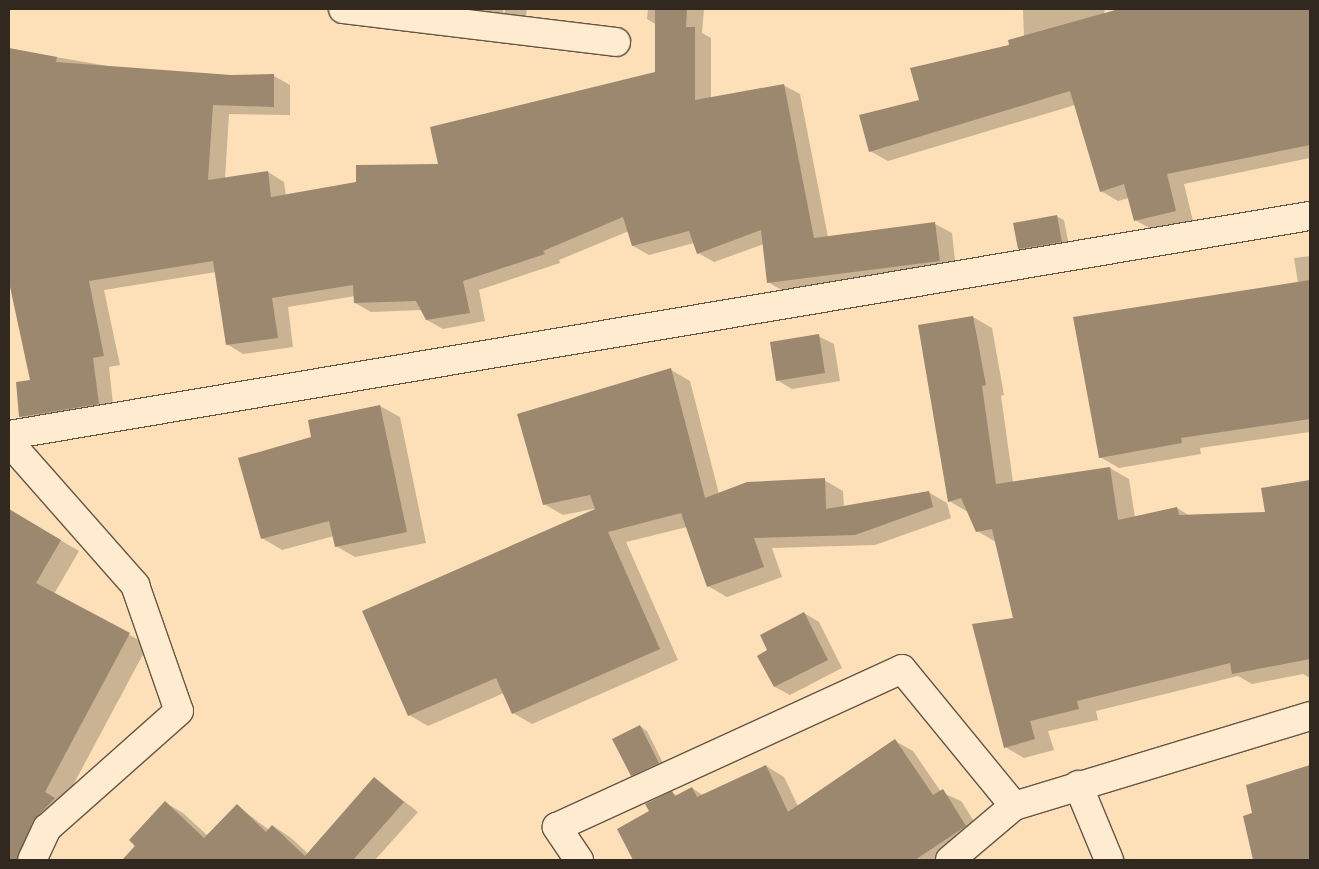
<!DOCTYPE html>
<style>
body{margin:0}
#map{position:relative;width:1319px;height:869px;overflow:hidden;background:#fde0b7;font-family:"IM FELL French Canon",serif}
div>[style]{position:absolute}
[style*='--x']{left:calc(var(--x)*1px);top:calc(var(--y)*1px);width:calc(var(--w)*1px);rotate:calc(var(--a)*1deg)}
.shadow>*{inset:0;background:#0003}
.building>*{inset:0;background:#9b886f}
.roads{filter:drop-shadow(1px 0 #645646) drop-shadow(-1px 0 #645646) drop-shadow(0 1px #645646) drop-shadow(0 -1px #645646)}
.minor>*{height:28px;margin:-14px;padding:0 14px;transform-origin:14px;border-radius:14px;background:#feebd0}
span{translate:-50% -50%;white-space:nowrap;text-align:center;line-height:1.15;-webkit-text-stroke:4px #feebd0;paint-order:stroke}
.frame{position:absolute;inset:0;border:10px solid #312820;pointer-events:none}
</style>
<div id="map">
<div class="shadow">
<i style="clip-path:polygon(446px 9px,503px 9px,504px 19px,505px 9px,527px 9px,525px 24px)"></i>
<i style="clip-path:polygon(648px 9px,704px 9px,702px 33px,711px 38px,711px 99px,783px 85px,800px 94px,828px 237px,935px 224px,952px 233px,956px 270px,785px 292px,768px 282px,764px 244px,714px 262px,698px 253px,694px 243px,649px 255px,633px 246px,629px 231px,559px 260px,560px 263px,479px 290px,485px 321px,443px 329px,427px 320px,422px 310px,371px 312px,355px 303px,355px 296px,288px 307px,293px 347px,243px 354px,227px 344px,216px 272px,104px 290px,120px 365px,109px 367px,114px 413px,37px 426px,20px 417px,31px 381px,9px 277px,9px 49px,125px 69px,231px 77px,274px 76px,290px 85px,290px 115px,229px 114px,225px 179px,268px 172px,284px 182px,286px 196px,440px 166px,656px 73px,657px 25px,647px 19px)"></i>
<i style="clip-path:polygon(1023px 9px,1105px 9px,1104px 14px,1128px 15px,1160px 9px,1310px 9px,1310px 158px,1184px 184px,1193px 221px,1153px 230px,1135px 220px,1129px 198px,1118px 201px,1101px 191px,1075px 105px,888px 161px,870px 151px,921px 100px,1024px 37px)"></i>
<i style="clip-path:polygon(1056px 216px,1064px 220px,1069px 246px,1027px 253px,1019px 248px)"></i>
<i style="clip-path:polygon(1310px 256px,1310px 432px,1200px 448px,1201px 454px,1119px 468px,1100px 457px,1298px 283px,1294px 258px)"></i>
<i style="clip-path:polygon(973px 317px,992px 328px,1004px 395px,1001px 396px,1013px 482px,1110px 468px,1129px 479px,1135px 518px,1177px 508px,1190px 516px,1266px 513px,1263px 489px,1310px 481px,1310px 678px,1303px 674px,1252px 684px,1238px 676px,1096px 711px,1098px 720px,1048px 731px,1054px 750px,1024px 758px,1005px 747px,1014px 619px,996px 542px,977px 531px,968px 512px,949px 501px)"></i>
<i style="clip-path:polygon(818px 336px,834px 344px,840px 381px,792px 389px,777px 380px)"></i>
<i style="clip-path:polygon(671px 370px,690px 381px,719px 494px,824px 480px,843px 491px,844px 507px,928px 492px,947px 503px,951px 518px,875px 545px,772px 548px,782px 577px,727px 597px,708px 586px,687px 527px,626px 542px,678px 660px,532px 724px,513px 713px,504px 693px,428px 726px,409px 715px,598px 508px,563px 515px,544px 504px)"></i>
<i style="clip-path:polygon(380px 406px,400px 417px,426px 543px,355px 557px,336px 546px,334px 536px,282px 550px,262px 538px,313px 437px)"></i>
<i style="clip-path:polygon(9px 510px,79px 551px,54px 594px,148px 645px,63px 804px,38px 860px,9px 860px,9px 699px,35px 650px,9px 635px)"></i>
<i style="clip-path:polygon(804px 613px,819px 622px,842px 668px,790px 695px,775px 687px,769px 651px)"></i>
<i style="clip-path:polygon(640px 726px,647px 731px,665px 767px,639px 779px,632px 775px)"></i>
<i style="clip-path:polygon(895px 741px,913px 751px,941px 792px,961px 801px,984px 837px,947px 860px,635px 860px,618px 830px,651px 812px,672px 793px,678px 796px,692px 788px,704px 796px,766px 766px,784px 777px,798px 806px)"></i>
<i style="clip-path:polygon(1310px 766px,1310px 860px,1255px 860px,1244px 817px,1254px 814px,1247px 786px)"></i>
<i style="clip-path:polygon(375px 779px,418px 812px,375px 860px,323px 860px,312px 851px)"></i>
<i style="clip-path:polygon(166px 803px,183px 813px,208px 836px,238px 806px,269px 830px,273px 826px,290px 837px,315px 860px,124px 860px)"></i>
</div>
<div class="building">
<i style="clip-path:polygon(655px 9px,687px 9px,686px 27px,695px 27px,695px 100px,784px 84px,814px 238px,935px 222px,940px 261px,767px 283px,761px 230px,697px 254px,689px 231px,632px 246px,623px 217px,543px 251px,545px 254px,463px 281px,470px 313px,426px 320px,416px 301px,354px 303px,353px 285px,272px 298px,278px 338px,226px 345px,213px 261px,89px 281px,104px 356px,93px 358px,99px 404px,19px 417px,16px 382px,30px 380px,9px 282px,9px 48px,57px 57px,56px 62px,231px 75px,274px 74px,274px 107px,213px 105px,208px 180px,268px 171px,271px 197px,356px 182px,356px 165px,438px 164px,430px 127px,655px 72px)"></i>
<i style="clip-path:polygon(1119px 9px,1310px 9px,1310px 145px,1167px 174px,1176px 211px,1134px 221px,1124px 184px,1100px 192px,1070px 91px,869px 152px,859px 115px,919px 100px,910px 68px,1009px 45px,1008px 40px)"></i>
<i style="clip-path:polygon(1057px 215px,1062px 242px,1018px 249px,1013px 223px)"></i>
<i style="clip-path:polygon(1310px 280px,1310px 419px,1181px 438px,1182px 443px,1099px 458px,1073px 317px)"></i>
<i style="clip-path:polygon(973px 316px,986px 385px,982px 386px,996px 484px,1110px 467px,1118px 520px,1177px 507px,1179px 515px,1265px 512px,1261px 488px,1310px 480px,1310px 659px,1232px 674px,1230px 663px,1077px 701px,1079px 709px,1030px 721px,1035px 739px,1004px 748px,972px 624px,1013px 618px,992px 529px,976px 532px,961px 498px,948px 502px,918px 325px)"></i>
<i style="clip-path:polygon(819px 334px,825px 373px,776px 381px,770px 342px)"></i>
<i style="clip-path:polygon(671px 368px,705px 498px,747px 482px,825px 478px,826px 509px,929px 491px,933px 507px,855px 535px,754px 538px,764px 567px,707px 587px,681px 513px,608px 532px,660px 649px,512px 714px,496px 678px,408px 716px,362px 611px,595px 509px,590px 495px,543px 505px,517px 414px)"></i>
<i style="clip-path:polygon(380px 405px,407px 532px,335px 547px,329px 521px,261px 539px,238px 458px,311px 437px,308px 420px)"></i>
<i style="clip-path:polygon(9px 509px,61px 540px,36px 583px,130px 633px,45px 792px,55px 798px,33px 821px,17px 860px,9px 860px)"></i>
<i style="clip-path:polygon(804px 612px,828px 660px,774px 687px,757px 656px,767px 650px,760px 635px)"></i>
<i style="clip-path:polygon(640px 725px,659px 763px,631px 776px,612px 739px)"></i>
<i style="clip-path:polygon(895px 739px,933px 795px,943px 789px,966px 826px,915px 860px,633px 860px,617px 829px,649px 811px,645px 804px,672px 791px,675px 796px,692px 787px,697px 797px,766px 765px,788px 812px)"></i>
<i style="clip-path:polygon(1310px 765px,1310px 860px,1253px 860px,1243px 816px,1252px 813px,1246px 785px)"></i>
<i style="clip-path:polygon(374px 777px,404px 802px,353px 860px,122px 860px,135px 846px,129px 840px,165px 801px,204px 838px,237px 804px,266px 832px,272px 825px,305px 856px)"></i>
</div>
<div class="roads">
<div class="minor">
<i style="--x:343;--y:9;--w:275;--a:6.9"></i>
<i style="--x:9;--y:435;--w:1319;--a:-9.56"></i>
<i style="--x:9;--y:442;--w:191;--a:48.6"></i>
<i style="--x:135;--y:585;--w:133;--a:70.8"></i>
<i style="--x:179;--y:711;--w:176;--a:138.4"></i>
<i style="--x:47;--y:828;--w:35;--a:115"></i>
<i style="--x:1078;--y:785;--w:81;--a:67.5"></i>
<i style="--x:579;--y:860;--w:40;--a:-124"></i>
<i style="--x:557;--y:827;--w:379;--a:-24.6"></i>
<i style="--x:902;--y:669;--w:177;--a:50.7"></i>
<i style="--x:950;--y:860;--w:84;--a:-40.2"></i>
<i style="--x:1014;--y:806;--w:309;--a:-16.9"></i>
</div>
</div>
<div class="frame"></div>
</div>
